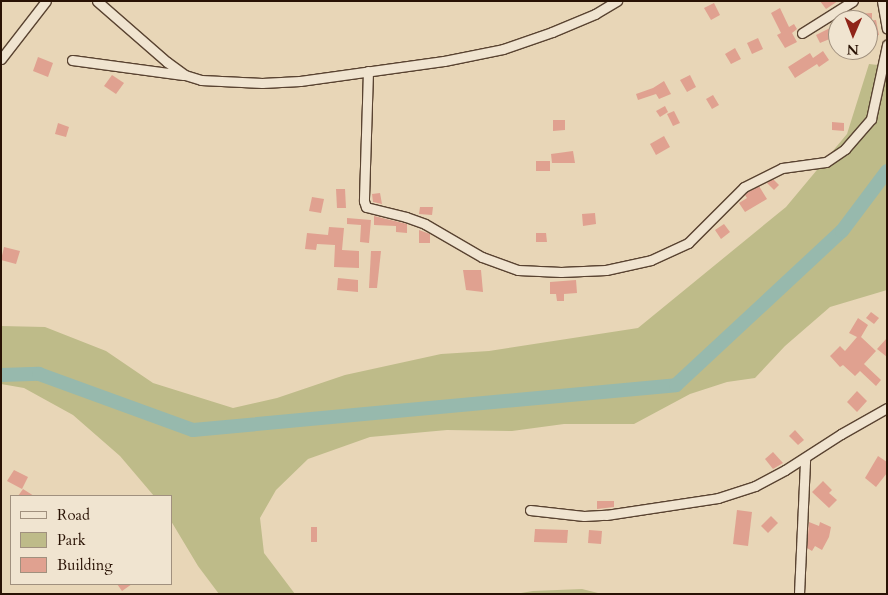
<!DOCTYPE html>
<style>
body{margin:0}
#map{position:relative;width:888px;height:595px;overflow:hidden;background:#e8d6b7;font-family:Cardo,serif}
div>[style]{position:absolute}
[style*='--x']{left:calc(var(--x)*1px);top:calc(var(--y)*1px);width:calc(var(--w)*1px);rotate:calc(var(--a)*1deg)}
.green>*{inset:0;background:#bebb89}
.river>*{height:14px;margin:-7px;padding:0 7px;transform-origin:7px;border-radius:7px;background:#97b9ad}
.building>*{inset:0;background:#e0a190}
.roads{filter:drop-shadow(1px 0 #594331) drop-shadow(-1px 0 #594331) drop-shadow(0 1px #594331) drop-shadow(0 -1px #594331)}
.street>*{height:9px;margin:-4.5px;padding:0 4.5px;transform-origin:4.5px;border-radius:4.5px;background:#f0e4d0}
span{translate:-50% -50%;white-space:nowrap;text-align:center;line-height:1.15;-webkit-text-stroke:4px #f0e4d0;paint-order:stroke}
.frame{position:absolute;inset:0;border:2px solid #291204;pointer-events:none}
.legend{position:absolute;left:10px;top:495px;width:162px;height:90px;box-sizing:border-box;background:#f0e4d0;border:1px solid #a0907e;margin:0;padding:6px 9px;list-style:none;font-size:15px;color:#291204}
.legend li{display:flex;align-items:center;gap:10px;height:25px}
.legend b{width:25px;border:1px solid #a0907e}
.north{position:absolute;left:828px;top:10px;width:50px;height:50px;box-sizing:border-box;background:#f0e4d0;border:1px solid #a0907e;border-radius:50%;rotate:181deg;font-size:14px;font-weight:700;line-height:20px;text-align:center;color:#291204}
.north::after{content:'';display:block;margin:auto;width:18px;height:22px;background:#8f2418;clip-path:polygon(50% 0,100% 100%,50% 72%,0 100%)}
</style>
<div id="map">
<div class="green">
<i style="clip-path:polygon(869px 64px,887px 66px,887px 290px,830px 307px,785px 346px,755px 378px,727px 382px,690px 394px,634px 424px,564px 424px,512px 431px,447px 430px,370px 437px,308px 459px,276px 490px,260px 518px,264px 553px,295px 594px,219px 594px,198px 566px,171px 521px,171px 496px,154px 496px,120px 456px,73px 415px,24px 388px,1px 384px,1px 326px,45px 327px,106px 351px,153px 383px,233px 408px,277px 398px,345px 375px,441px 354px,489px 351px,638px 328px,786px 207px,847px 134px)"></i>
<i style="clip-path:polygon(582px 589px,602px 594px,515px 594px,533px 591px)"></i>
</div>
<div class="river">
<i style="--x:1;--y:375;--w:38;--a:-2"></i>
<i style="--x:39;--y:374;--w:164;--a:20"></i>
<i style="--x:193;--y:430;--w:485;--a:-5.3"></i>
<i style="--x:676;--y:385;--w:226;--a:-42.9"></i>
<i style="--x:842;--y:231;--w:75;--a:-53.1"></i>
</div>
<div class="building">
<i style="clip-path:polygon(820px 1px,838px 1px,826px 9px)"></i>
<i style="clip-path:polygon(714px 3px,720px 15px,711px 20px,704px 8px)"></i>
<i style="clip-path:polygon(780px 8px,789px 27px,794px 24px,797px 29px,792px 33px,797px 42px,785px 48px,777px 35px,781px 33px,771px 13px)"></i>
<i style="clip-path:polygon(872px 13px,872px 19px,857px 20px,856px 14px)"></i>
<i style="clip-path:polygon(876px 20px,879px 35px,872px 36px,871px 29px,868px 30px,868px 21px)"></i>
<i style="clip-path:polygon(836px 25px,838px 28px,838px 50px,832px 38px,820px 43px,816px 35px)"></i>
<i style="clip-path:polygon(758px 38px,763px 49px,752px 54px,747px 43px)"></i>
<i style="clip-path:polygon(735px 48px,741px 59px,731px 64px,725px 54px)"></i>
<i style="clip-path:polygon(823px 51px,829px 60px,819px 67px,817px 64px,795px 78px,788px 67px,810px 53px,813px 58px)"></i>
<i style="clip-path:polygon(38px 57px,53px 63px,48px 77px,33px 71px)"></i>
<i style="clip-path:polygon(112px 75px,124px 83px,116px 94px,104px 86px)"></i>
<i style="clip-path:polygon(690px 75px,696px 87px,687px 92px,680px 80px)"></i>
<i style="clip-path:polygon(664px 81px,671px 94px,659px 99px,656px 94px,638px 100px,636px 94px,653px 88px)"></i>
<i style="clip-path:polygon(713px 95px,719px 105px,712px 109px,706px 99px)"></i>
<i style="clip-path:polygon(665px 106px,668px 112px,660px 117px,656px 111px)"></i>
<i style="clip-path:polygon(674px 111px,680px 123px,673px 126px,667px 114px)"></i>
<i style="clip-path:polygon(553px 120px,565px 120px,565px 130px,553px 131px)"></i>
<i style="clip-path:polygon(832px 122px,844px 123px,844px 131px,832px 130px)"></i>
<i style="clip-path:polygon(58px 123px,69px 127px,66px 137px,55px 134px)"></i>
<i style="clip-path:polygon(664px 136px,670px 147px,656px 155px,650px 144px)"></i>
<i style="clip-path:polygon(573px 151px,575px 163px,552px 163px,551px 154px)"></i>
<i style="clip-path:polygon(536px 161px,550px 161px,550px 171px,536px 171px)"></i>
<i style="clip-path:polygon(773px 179px,779px 185px,774px 190px,767px 183px)"></i>
<i style="clip-path:polygon(759px 186px,767px 199px,745px 212px,739px 203px,747px 198px,745px 195px,748px 192px)"></i>
<i style="clip-path:polygon(336px 189px,345px 189px,346px 208px,337px 208px)"></i>
<i style="clip-path:polygon(380px 193px,382px 204px,373px 202px,372px 194px)"></i>
<i style="clip-path:polygon(312px 197px,324px 199px,321px 213px,309px 211px)"></i>
<i style="clip-path:polygon(420px 207px,433px 207px,432px 215px,419px 214px)"></i>
<i style="clip-path:polygon(595px 213px,596px 224px,583px 226px,582px 214px)"></i>
<i style="clip-path:polygon(374px 216px,407px 224px,407px 233px,396px 232px,396px 226px,374px 225px)"></i>
<i style="clip-path:polygon(347px 218px,371px 220px,369px 243px,360px 242px,361px 225px,347px 224px)"></i>
<i style="clip-path:polygon(724px 224px,730px 232px,721px 239px,715px 230px)"></i>
<i style="clip-path:polygon(329px 227px,344px 228px,342px 250px,359px 251px,359px 268px,334px 267px,335px 245px,317px 244px,316px 250px,305px 249px,307px 233px,328px 235px)"></i>
<i style="clip-path:polygon(419px 230px,430px 234px,430px 243px,419px 243px)"></i>
<i style="clip-path:polygon(536px 233px,546px 233px,547px 242px,536px 242px)"></i>
<i style="clip-path:polygon(4px 247px,20px 251px,16px 264px,1px 260px)"></i>
<i style="clip-path:polygon(371px 251px,381px 251px,377px 288px,369px 288px)"></i>
<i style="clip-path:polygon(463px 270px,481px 270px,483px 292px,466px 290px)"></i>
<i style="clip-path:polygon(338px 278px,358px 280px,358px 292px,337px 290px)"></i>
<i style="clip-path:polygon(576px 280px,577px 293px,564px 294px,564px 301px,557px 301px,556px 294px,550px 294px,550px 282px)"></i>
<i style="clip-path:polygon(871px 312px,879px 318px,874px 324px,866px 318px)"></i>
<i style="clip-path:polygon(858px 318px,868px 325px,861px 337px,876px 351px,864px 364px,881px 380px,876px 386px,860px 371px,855px 376px,843px 365px,840px 367px,830px 356px,840px 346px,845px 351px,857px 337px,849px 333px)"></i>
<i style="clip-path:polygon(887px 338px,887px 357px,877px 349px)"></i>
<i style="clip-path:polygon(857px 391px,867px 401px,857px 412px,847px 402px)"></i>
<i style="clip-path:polygon(795px 430px,804px 440px,798px 445px,789px 436px)"></i>
<i style="clip-path:polygon(773px 452px,783px 463px,773px 469px,765px 459px)"></i>
<i style="clip-path:polygon(878px 456px,887px 462px,887px 473px,876px 487px,865px 478px)"></i>
<i style="clip-path:polygon(14px 470px,28px 477px,22px 489px,7px 481px)"></i>
<i style="clip-path:polygon(823px 481px,832px 490px,829px 493px,837px 500px,829px 508px,812px 492px)"></i>
<i style="clip-path:polygon(23px 489px,34px 496px,18px 496px)"></i>
<i style="clip-path:polygon(597px 501px,614px 501px,614px 507px,597px 509px)"></i>
<i style="clip-path:polygon(737px 510px,752px 512px,748px 546px,733px 544px)"></i>
<i style="clip-path:polygon(771px 516px,778px 523px,768px 533px,761px 526px)"></i>
<i style="clip-path:polygon(809px 522px,819px 526px,820px 522px,831px 527px,829px 537px,822px 550px,815px 546px,812px 551px,807px 548px)"></i>
<i style="clip-path:polygon(311px 527px,317px 527px,317px 542px,311px 542px)"></i>
<i style="clip-path:polygon(535px 529px,568px 530px,567px 543px,534px 542px)"></i>
<i style="clip-path:polygon(589px 530px,602px 531px,601px 544px,588px 543px)"></i>
<i style="clip-path:polygon(117px 584px,132px 584px,122px 591px)"></i>
</div>
<div class="roads">
<div class="street">
<i style="--x:97;--y:1;--w:93;--a:41.1"></i>
<i style="--x:167;--y:62;--w:22;--a:36"></i>
<i style="--x:185;--y:75;--w:17;--a:17"></i>
<i style="--x:201;--y:80;--w:61;--a:2.8"></i>
<i style="--x:262;--y:83;--w:38;--a:-3"></i>
<i style="--x:300;--y:81;--w:145;--a:-7.9"></i>
<i style="--x:444;--y:61;--w:60;--a:-11.5"></i>
<i style="--x:503;--y:49;--w:52;--a:-19.1"></i>
<i style="--x:552;--y:32;--w:47;--a:-22.7"></i>
<i style="--x:595;--y:14;--w:26;--a:-31"></i>
<i style="--x:882;--y:1;--w:28;--a:80"></i>
<i style="--x:802;--y:33;--w:60;--a:-32.1"></i>
<i style="--x:1;--y:59;--w:73;--a:-52.2"></i>
<i style="--x:72;--y:60;--w:112;--a:7.7"></i>
<i style="--x:368;--y:71;--w:130;--a:91.8"></i>
<i style="--x:364;--y:201;--w:6;--a:72"></i>
<i style="--x:366;--y:207;--w:41;--a:14"></i>
<i style="--x:406;--y:217;--w:20;--a:20"></i>
<i style="--x:425;--y:224;--w:66;--a:30.1"></i>
<i style="--x:482;--y:257;--w:38;--a:20"></i>
<i style="--x:518;--y:270;--w:43;--a:2.7"></i>
<i style="--x:561;--y:272;--w:45;--a:-2.5"></i>
<i style="--x:606;--y:270;--w:46;--a:-12.5"></i>
<i style="--x:651;--y:260;--w:41;--a:-24.7"></i>
<i style="--x:688;--y:243;--w:79;--a:-45"></i>
<i style="--x:744;--y:187;--w:42;--a:-26.6"></i>
<i style="--x:782;--y:168;--w:44;--a:-7.8"></i>
<i style="--x:826;--y:162;--w:23;--a:-34"></i>
<i style="--x:845;--y:149;--w:40;--a:-49"></i>
<i style="--x:871;--y:119;--w:76;--a:-77.8"></i>
<i style="--x:530;--y:510;--w:54;--a:6.3"></i>
<i style="--x:584;--y:516;--w:22;--a:-3"></i>
<i style="--x:606;--y:515;--w:113;--a:-8.6"></i>
<i style="--x:718;--y:498;--w:39;--a:-18"></i>
<i style="--x:755;--y:486;--w:34;--a:-28"></i>
<i style="--x:785;--y:470;--w:67;--a:-32.7"></i>
<i style="--x:841;--y:434;--w:53;--a:-29.5"></i>
<i style="--x:799;--y:594;--w:134;--a:-87.4"></i>
</div>
</div>
<div class="frame"></div>
<ul class="legend">
<li><b style="height:6px;background:#f0e4d0"></b>Road</li>
<li><b style="height:14px;background:#bebb89"></b>Park</li>
<li><b style="height:14px;background:#e0a190"></b>Building</li>
</ul>
<div class="north">N</div>
</div>
